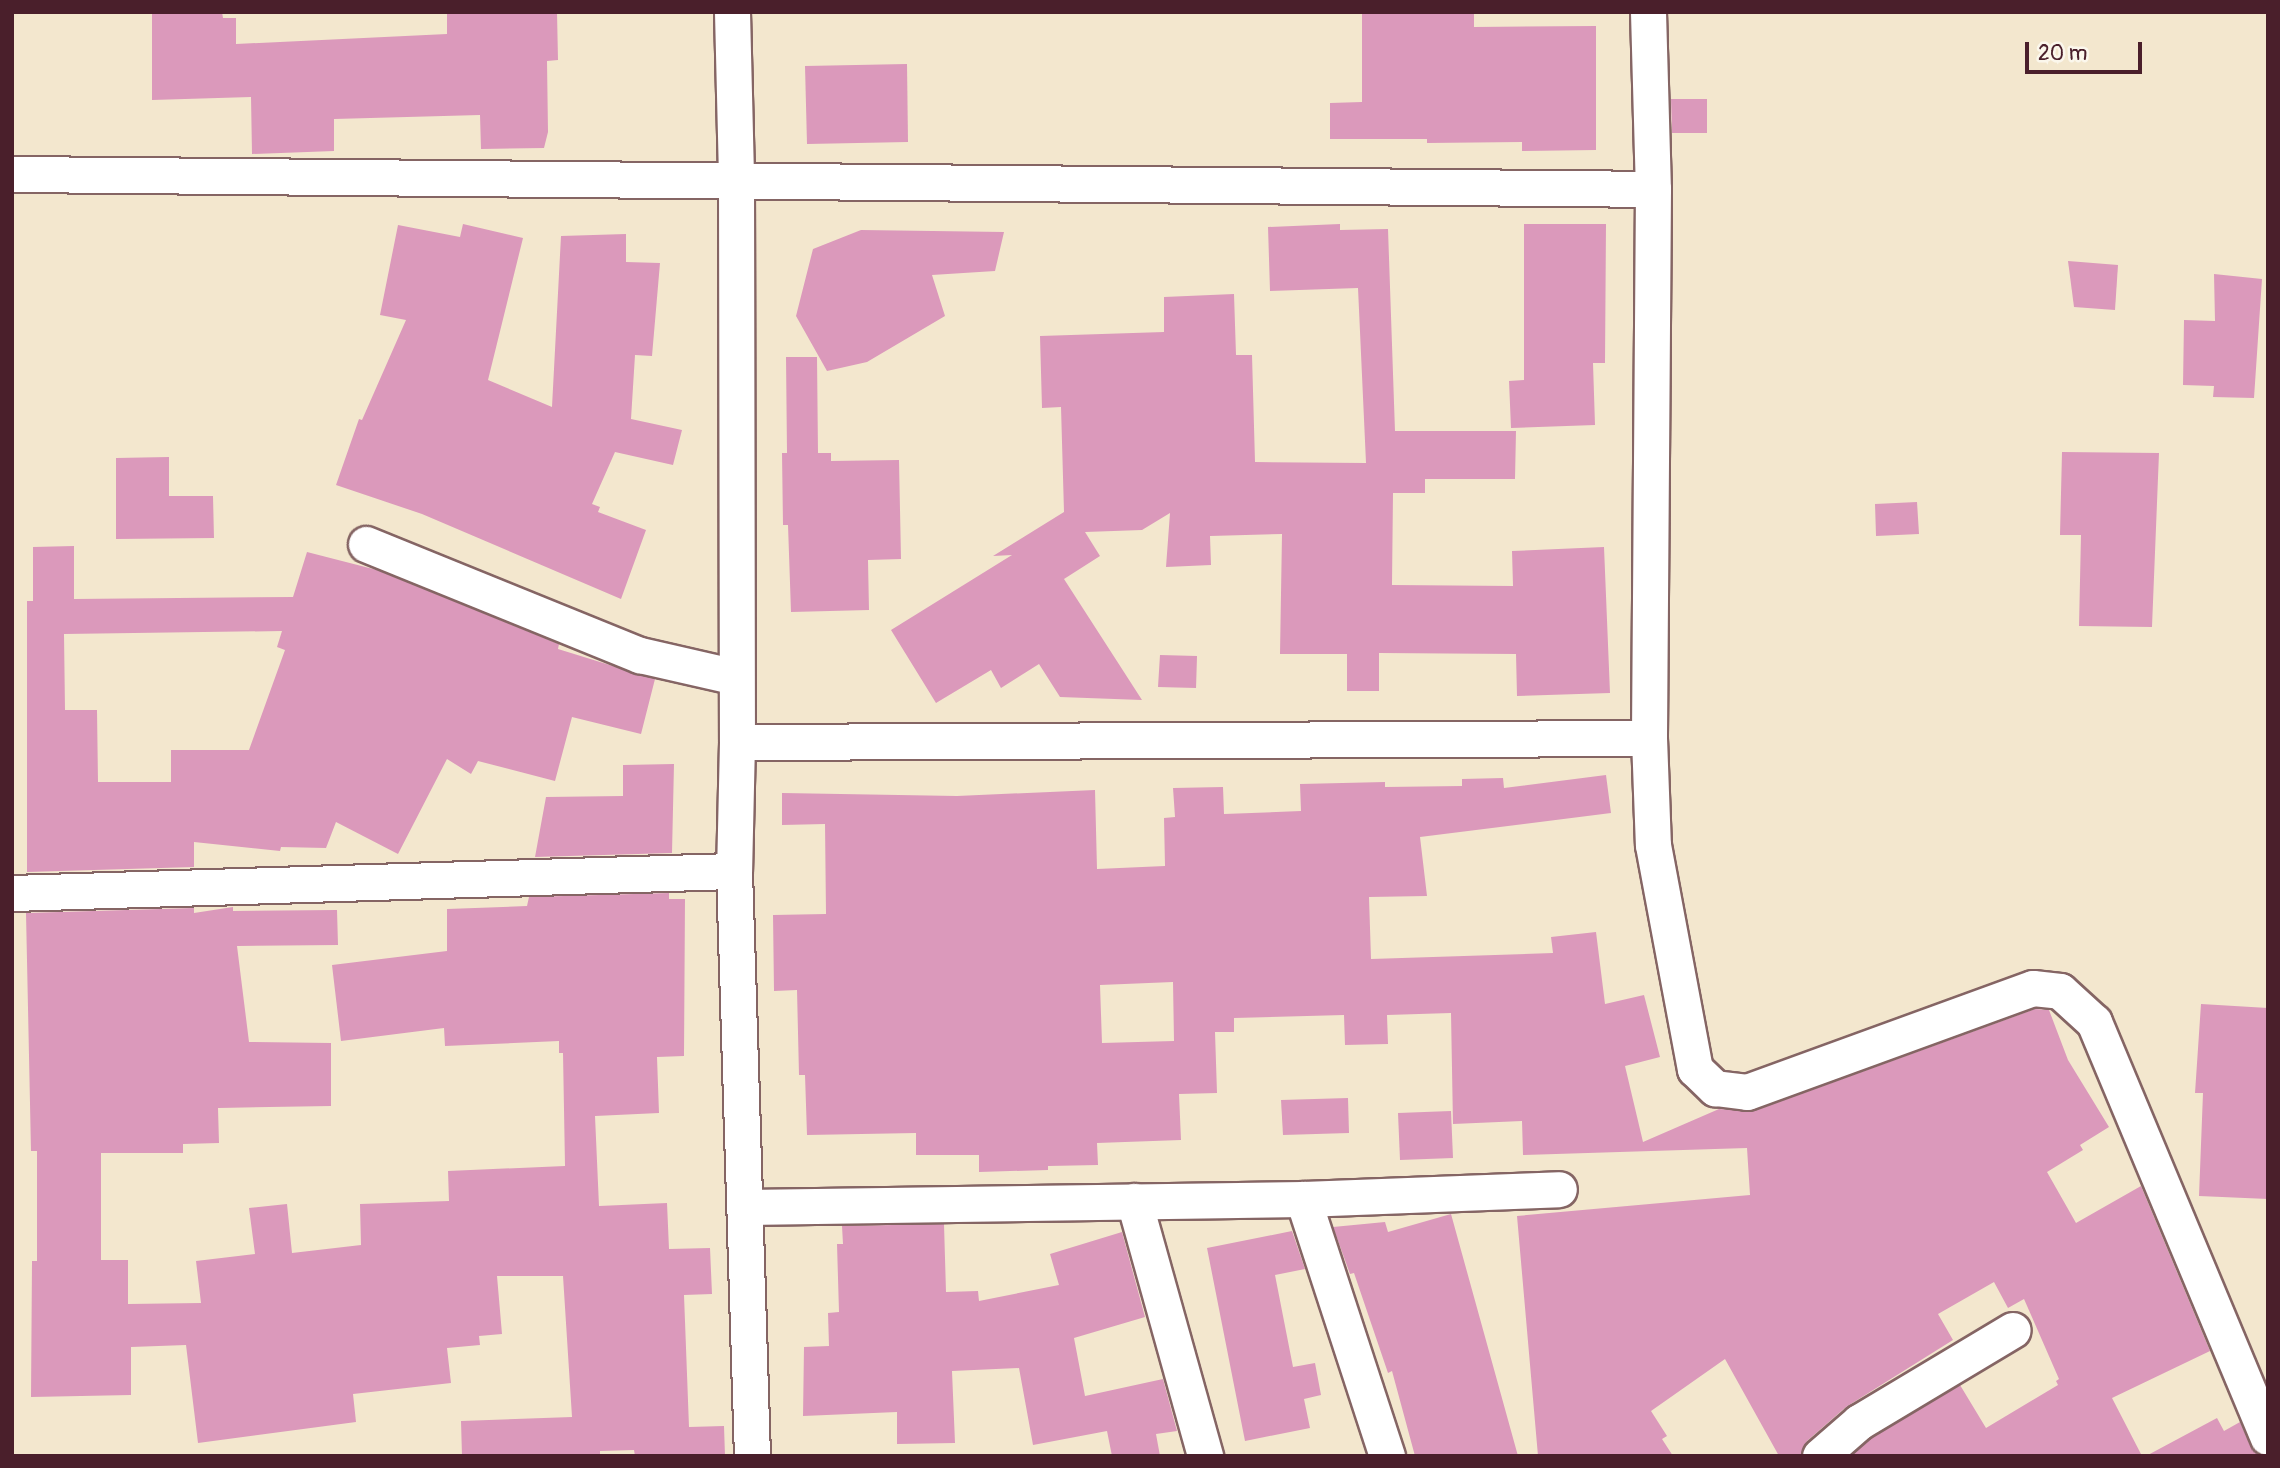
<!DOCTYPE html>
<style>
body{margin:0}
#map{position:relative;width:2280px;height:1468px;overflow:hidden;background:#f3e7ce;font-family:Pangolin,sans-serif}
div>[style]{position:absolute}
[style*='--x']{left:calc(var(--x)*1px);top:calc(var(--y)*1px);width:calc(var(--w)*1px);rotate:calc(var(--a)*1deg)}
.building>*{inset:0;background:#db99bb}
.roads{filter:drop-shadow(2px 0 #856564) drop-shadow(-2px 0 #856564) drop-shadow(0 2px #856564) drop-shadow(0 -2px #856564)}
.minor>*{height:35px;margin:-17.5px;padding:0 17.5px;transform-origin:17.5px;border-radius:17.5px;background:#fff}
span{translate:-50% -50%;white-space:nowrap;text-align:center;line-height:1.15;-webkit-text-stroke:7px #fbf7ec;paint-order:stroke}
.frame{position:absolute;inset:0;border:14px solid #4a1f2b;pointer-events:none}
.scale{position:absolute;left:2025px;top:42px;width:117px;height:32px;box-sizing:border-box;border:4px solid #4a1f2b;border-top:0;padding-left:9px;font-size:21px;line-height:24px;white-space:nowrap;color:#4a1f2b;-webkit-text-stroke:5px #fbf7ec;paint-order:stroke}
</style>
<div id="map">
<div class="building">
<i style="clip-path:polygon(152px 12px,222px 12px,223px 18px,236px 18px,236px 44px,447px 34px,447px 12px,557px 12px,558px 60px,547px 61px,548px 132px,544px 148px,481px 149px,480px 115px,334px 119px,334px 151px,252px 154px,251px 97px,152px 100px)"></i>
<i style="clip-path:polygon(1362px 12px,1474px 12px,1474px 27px,1596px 26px,1596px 150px,1522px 151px,1522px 142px,1427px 143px,1427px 139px,1330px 139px,1330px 103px,1362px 102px)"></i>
<i style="clip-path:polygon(907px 64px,908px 142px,807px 144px,805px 66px)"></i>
<i style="clip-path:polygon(1671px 99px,1707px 99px,1707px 133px,1672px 133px)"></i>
<i style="clip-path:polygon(463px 224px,523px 238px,488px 380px,552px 407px,561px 236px,626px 234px,626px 262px,660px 263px,652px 356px,635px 355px,631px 419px,682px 430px,673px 465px,615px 452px,592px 504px,600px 507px,598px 512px,646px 530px,621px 599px,422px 514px,336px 485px,359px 419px,362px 420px,406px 320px,380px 315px,398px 225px,460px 237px)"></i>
<i style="clip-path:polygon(1340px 224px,1340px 230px,1388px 229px,1395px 431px,1516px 431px,1515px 479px,1425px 479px,1425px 493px,1393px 493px,1392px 585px,1513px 586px,1512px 551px,1604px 547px,1610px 693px,1517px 696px,1516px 654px,1379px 653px,1379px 691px,1347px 691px,1347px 654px,1280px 654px,1282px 534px,1210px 536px,1211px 565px,1166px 567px,1170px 513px,1142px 530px,1085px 532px,1100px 556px,1064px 579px,1142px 700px,1060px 697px,1039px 664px,1001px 688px,991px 670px,936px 703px,891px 630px,1012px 555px,993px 556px,1064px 512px,1061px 407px,1042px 408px,1040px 336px,1164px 332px,1164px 297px,1234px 294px,1236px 355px,1252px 355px,1255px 462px,1366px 463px,1358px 288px,1270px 291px,1268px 227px)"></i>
<i style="clip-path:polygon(1524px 224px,1606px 224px,1605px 363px,1593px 363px,1595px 425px,1511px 428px,1509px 381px,1524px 380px)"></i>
<i style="clip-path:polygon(861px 230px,1004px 232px,995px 271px,932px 275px,945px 316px,867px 362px,827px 371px,796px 316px,813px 249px)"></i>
<i style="clip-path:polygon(2068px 261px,2118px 265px,2115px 310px,2074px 307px)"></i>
<i style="clip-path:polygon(2214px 274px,2262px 279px,2254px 398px,2213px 397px,2214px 386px,2183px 385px,2184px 320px,2215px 321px)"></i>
<i style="clip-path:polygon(786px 357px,817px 357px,818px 453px,831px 453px,831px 461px,899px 460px,901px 559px,868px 560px,869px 610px,791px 612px,788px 525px,783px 525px,782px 453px,787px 453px)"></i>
<i style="clip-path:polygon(2062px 452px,2159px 453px,2152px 627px,2079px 626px,2081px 535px,2060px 535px)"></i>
<i style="clip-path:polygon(169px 457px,169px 496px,213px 496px,214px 538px,116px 539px,116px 458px)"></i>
<i style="clip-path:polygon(1917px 502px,1919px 534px,1876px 536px,1875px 504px)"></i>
<i style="clip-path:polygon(evenodd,74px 546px,74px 599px,293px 597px,307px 552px,377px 570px,559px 644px,558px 649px,655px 679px,641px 734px,572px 717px,555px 781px,478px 761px,471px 774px,447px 759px,398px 854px,336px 822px,326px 848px,281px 847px,280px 851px,194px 842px,194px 867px,27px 872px,27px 601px,33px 601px,33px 547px,74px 546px,282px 631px,277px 647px,285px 650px,249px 750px,171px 750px,171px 782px,98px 782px,97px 710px,65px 710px,64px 634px,282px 631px)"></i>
<i style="clip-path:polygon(1160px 655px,1197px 656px,1196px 688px,1158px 687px)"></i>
<i style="clip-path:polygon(674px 764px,672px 853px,535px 857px,546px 797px,623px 796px,623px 765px)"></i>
<i style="clip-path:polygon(evenodd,1606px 775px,1611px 813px,1420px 837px,1427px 896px,1369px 897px,1371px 959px,1553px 953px,1551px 937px,1596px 932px,1605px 1004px,1644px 995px,1660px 1057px,1625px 1066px,1643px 1142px,1719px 1109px,1754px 1111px,2035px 1009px,2049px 1010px,2068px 1060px,2109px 1127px,2080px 1145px,2083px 1150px,2047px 1172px,2076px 1223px,2141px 1186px,2210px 1351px,2112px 1398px,2142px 1456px,1851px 1456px,1871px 1438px,1960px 1385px,1986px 1428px,2058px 1385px,2056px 1381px,2059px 1379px,2024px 1299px,2008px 1308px,1994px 1282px,1938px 1314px,1953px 1340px,1846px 1407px,1807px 1441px,1800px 1456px,1779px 1456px,1725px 1359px,1651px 1411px,1667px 1436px,1662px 1439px,1673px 1456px,1538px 1456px,1517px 1216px,1750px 1195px,1747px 1148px,1523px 1155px,1522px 1121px,1453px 1124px,1451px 1013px,1387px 1015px,1388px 1044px,1345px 1045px,1344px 1015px,1234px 1018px,1234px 1032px,1215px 1032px,1217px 1093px,1179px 1094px,1181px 1140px,1097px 1143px,1098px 1165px,1048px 1166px,1048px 1170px,979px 1172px,979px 1155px,916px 1155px,916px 1133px,807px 1135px,805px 1075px,799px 1075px,797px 990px,774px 991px,773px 915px,826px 914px,825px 824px,782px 825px,782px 793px,957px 796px,1095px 790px,1097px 869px,1165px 866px,1164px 818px,1175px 817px,1173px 788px,1223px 787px,1224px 814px,1301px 811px,1300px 784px,1385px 782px,1385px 787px,1462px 786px,1462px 779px,1503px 778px,1504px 788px,1606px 775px,1173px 982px,1174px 1041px,1102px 1043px,1100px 985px,1173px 982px)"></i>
<i style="clip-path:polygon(669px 893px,669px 899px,685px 899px,684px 1056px,657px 1057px,659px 1113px,595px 1116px,599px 1206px,667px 1203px,669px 1249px,710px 1248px,712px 1294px,684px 1295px,689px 1427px,724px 1426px,725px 1456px,635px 1456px,634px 1450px,600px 1451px,600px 1456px,462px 1456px,461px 1421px,572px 1417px,563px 1276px,497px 1276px,502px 1334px,479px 1336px,480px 1345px,447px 1348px,451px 1383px,353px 1394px,356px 1422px,198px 1443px,186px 1345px,131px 1347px,131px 1395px,31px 1397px,32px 1261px,37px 1261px,37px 1151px,31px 1151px,26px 913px,194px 908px,194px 913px,233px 907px,233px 911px,337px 910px,338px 945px,237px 946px,249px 1042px,331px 1043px,331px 1106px,218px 1108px,219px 1143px,183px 1144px,183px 1153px,101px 1153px,101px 1260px,128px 1260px,128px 1304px,201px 1303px,196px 1261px,255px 1254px,249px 1208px,287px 1204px,292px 1253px,361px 1245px,360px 1204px,449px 1201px,448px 1171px,565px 1166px,563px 1053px,559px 1053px,559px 1041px,445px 1046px,444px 1028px,341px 1041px,332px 965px,447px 951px,447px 909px,527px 906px,529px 897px)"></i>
<i style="clip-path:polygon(2201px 1004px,2268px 1008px,2268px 1199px,2199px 1196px,2203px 1093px,2195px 1093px)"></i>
<i style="clip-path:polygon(1348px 1098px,1349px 1133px,1283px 1135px,1281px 1100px)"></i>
<i style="clip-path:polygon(1451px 1111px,1453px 1158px,1400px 1160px,1398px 1113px)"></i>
<i style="clip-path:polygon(1451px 1214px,1518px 1456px,1415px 1456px,1392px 1371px,1388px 1373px,1354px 1273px,1350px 1274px,1333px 1227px,1385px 1222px,1388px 1232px)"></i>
<i style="clip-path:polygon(944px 1224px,946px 1292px,978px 1291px,979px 1301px,1059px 1285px,1050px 1254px,1122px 1232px,1145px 1317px,1074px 1338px,1085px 1396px,1163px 1379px,1177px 1431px,1156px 1434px,1160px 1456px,1112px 1456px,1107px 1431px,1033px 1445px,1019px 1368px,952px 1371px,955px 1443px,897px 1444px,897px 1412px,803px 1416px,804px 1347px,829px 1346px,828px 1313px,839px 1312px,837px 1244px,843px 1244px,842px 1226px)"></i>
<i style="clip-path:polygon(1292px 1231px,1305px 1269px,1275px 1275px,1293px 1367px,1315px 1363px,1321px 1395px,1304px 1399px,1310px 1428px,1245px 1441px,1207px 1248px)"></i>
<i style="clip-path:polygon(2217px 1418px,2224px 1431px,2240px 1422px,2250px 1445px,2261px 1456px,2146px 1456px)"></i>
</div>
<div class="roads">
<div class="minor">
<i style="--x:732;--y:12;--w:168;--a:88.6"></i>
<i style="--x:736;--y:180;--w:562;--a:89.9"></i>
<i style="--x:737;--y:742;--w:129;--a:91.3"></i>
<i style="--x:734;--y:871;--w:585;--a:88.24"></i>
<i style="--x:1648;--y:12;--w:177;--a:88.4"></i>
<i style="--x:1653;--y:189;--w:549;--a:90.42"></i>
<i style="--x:1649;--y:738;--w:107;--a:87.9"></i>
<i style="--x:1653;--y:845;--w:228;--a:79.4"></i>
<i style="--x:1695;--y:1069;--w:28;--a:44"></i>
<i style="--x:1715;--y:1088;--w:32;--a:7"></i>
<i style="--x:1747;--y:1092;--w:304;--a:-20"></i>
<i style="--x:2033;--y:988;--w:27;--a:6"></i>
<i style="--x:2060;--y:991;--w:46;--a:42.4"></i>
<i style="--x:2094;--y:1022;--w:450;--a:67.3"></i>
<i style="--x:12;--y:174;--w:1641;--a:0.52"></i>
<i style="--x:366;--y:544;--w:296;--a:22.1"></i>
<i style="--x:640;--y:655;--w:98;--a:12.9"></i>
<i style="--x:737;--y:742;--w:912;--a:-0.25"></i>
<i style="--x:12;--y:893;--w:722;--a:-1.75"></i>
<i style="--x:1303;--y:1199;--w:270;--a:71.9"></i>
<i style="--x:1134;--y:1201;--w:265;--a:74.4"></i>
<i style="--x:745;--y:1207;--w:558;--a:-0.82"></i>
<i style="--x:1303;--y:1199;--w:256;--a:-2.2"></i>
<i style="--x:1820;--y:1456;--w:52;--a:-41.1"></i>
<i style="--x:1859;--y:1422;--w:179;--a:-30.9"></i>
</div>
</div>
<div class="frame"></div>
<div class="scale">20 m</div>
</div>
